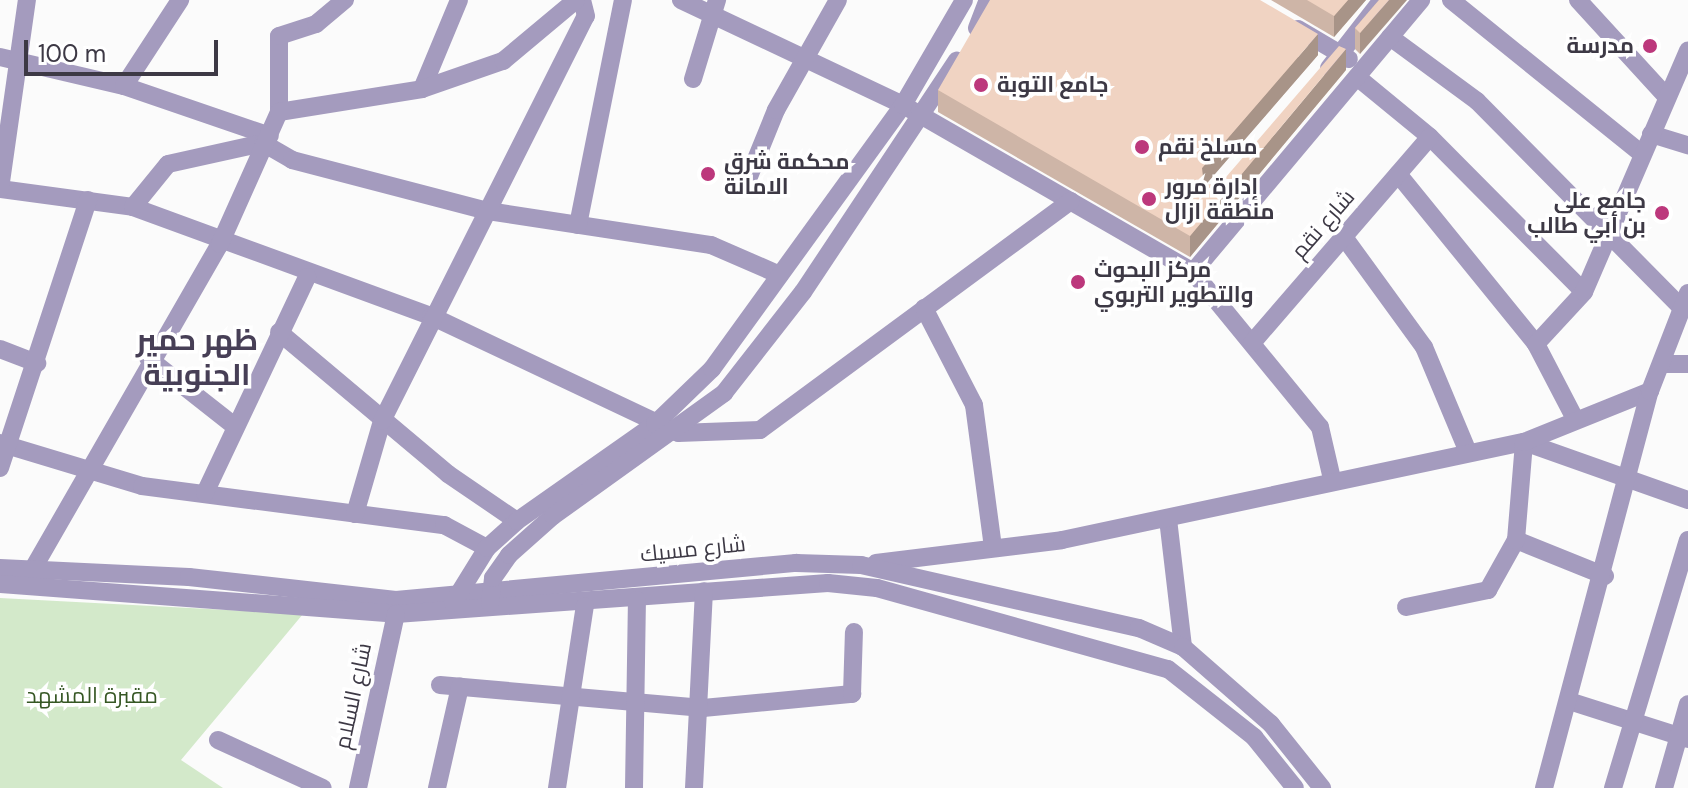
<!DOCTYPE html>
<meta charset="utf-8">
<style>
body{margin:0}
#map{position:relative;width:1688px;height:788px;overflow:hidden;background:#fbfbfb;font-family:"DM Sans",Cairo,sans-serif}
div>[style]{position:absolute}
[style*='--x']{left:calc(var(--x)*1px);top:calc(var(--y)*1px);width:calc(var(--w)*1px);rotate:calc(var(--a)*1deg)}
.green>*{inset:0;background:#d3e9ca}
.minor>*{height:18px;margin:-9px;padding:0 9px;transform-origin:9px;border-radius:9px;background:#a49bbe}
.wall>*{inset:0;background:#ceb5a7}
.shaded-wall>*{inset:0;background:#a89488}
.building>*{inset:0;background:#f0d3c2}
.dots>*{width:22px;height:22px;translate:-50% -50%;box-sizing:border-box;border:4px solid #fff;border-radius:50%}
span{translate:-50% -50%;white-space:nowrap;text-align:center;line-height:1.15;-webkit-text-stroke:7px #fff;paint-order:stroke}
.poi-label{font-size:22px;color:#3d3945;font-weight:700}
.right{translate:-100% -50%;text-align:right}
.left{translate:0 -50%;text-align:left}
.street-label{font-size:22px;color:#3d3945}
.park-label{font-size:22px;color:#365724}
.district-label{font-size:30px;color:#473f56;font-weight:700}
.scale{position:absolute;left:24px;top:40px;width:194px;height:36px;box-sizing:border-box;border:4px solid #3d3945;border-top:0;padding-left:10px;font-size:24px;line-height:28px;white-space:nowrap;color:#3d3945;-webkit-text-stroke:6px #fff;paint-order:stroke}
</style>
<div id="map">
<div class="green">
<i style="clip-path:polygon(0 598px,303px 614px,181px 760px,223px 788px,0 788px)"></i>
</div>
<div class="minor">
<i style="--x:681;--y:0;--w:246;--a:25.3"></i>
<i style="--x:903;--y:105;--w:335;--a:29.9"></i>
<i style="--x:1193;--y:272;--w:200;--a:50.7"></i>
<i style="--x:1320;--y:427;--w:53;--a:77"></i>
<i style="--x:1451;--y:0;--w:245;--a:38.9"></i>
<i style="--x:1578;--y:0;--w:132;--a:47.5"></i>
<i style="--x:977;--y:28;--w:30;--a:-69"></i>
<i style="--x:1298;--y:29;--w:59;--a:30.5"></i>
<i style="--x:1390;--y:37;--w:108;--a:36.3"></i>
<i style="--x:1477;--y:101;--w:291;--a:45.3"></i>
<i style="--x:0;--y:57;--w:127;--a:13.2"></i>
<i style="--x:124;--y:86;--w:154;--a:18.9"></i>
<i style="--x:1329;--y:68;--w:86;--a:-52.1"></i>
<i style="--x:1357;--y:77;--w:94;--a:39.4"></i>
<i style="--x:1430;--y:137;--w:218;--a:45.2"></i>
<i style="--x:693;--y:79;--w:83;--a:-73.1"></i>
<i style="--x:124;--y:86;--w:103;--a:-56.9"></i>
<i style="--x:422;--y:89;--w:96;--a:-67.4"></i>
<i style="--x:279;--y:112;--w:76;--a:-90"></i>
<i style="--x:279;--y:36;--w:39;--a:-18"></i>
<i style="--x:316;--y:24;--w:38;--a:-40"></i>
<i style="--x:1651;--y:134;--w:39;--a:17"></i>
<i style="--x:1398;--y:174;--w:219;--a:50.9"></i>
<i style="--x:1536;--y:344;--w:85;--a:62.5"></i>
<i style="--x:748;--y:179;--w:74;--a:-67.9"></i>
<i style="--x:776;--y:110;--w:126;--a:-60.6"></i>
<i style="--x:0;--y:189;--w:134;--a:7.7"></i>
<i style="--x:133;--y:207;--w:317;--a:20.1"></i>
<i style="--x:431;--y:316;--w:273;--a:25.3"></i>
<i style="--x:678;--y:433;--w:82;--a:-2.1"></i>
<i style="--x:760;--y:430;--w:386;--a:-36.4"></i>
<i style="--x:0;--y:189;--w:191;--a:-81.9"></i>
<i style="--x:133;--y:207;--w:55;--a:-50.9"></i>
<i style="--x:168;--y:164;--w:97;--a:-12.5"></i>
<i style="--x:263;--y:143;--w:34;--a:30"></i>
<i style="--x:292;--y:160;--w:203;--a:14.6"></i>
<i style="--x:488;--y:211;--w:226;--a:8.7"></i>
<i style="--x:711;--y:245;--w:75;--a:23.5"></i>
<i style="--x:578;--y:225;--w:229;--a:-78.7"></i>
<i style="--x:1344;--y:237;--w:136;--a:54"></i>
<i style="--x:1424;--y:347;--w:112;--a:67.3"></i>
<i style="--x:1193;--y:272;--w:355;--a:-50"></i>
<i style="--x:924;--y:308;--w:109;--a:62.7"></i>
<i style="--x:974;--y:405;--w:144;--a:82.4"></i>
<i style="--x:279;--y:332;--w:221;--a:40"></i>
<i style="--x:448;--y:474;--w:83;--a:34.3"></i>
<i style="--x:1252;--y:343;--w:272;--a:-49.2"></i>
<i style="--x:1536;--y:344;--w:71;--a:-47.3"></i>
<i style="--x:1584;--y:292;--w:263;--a:-66.7"></i>
<i style="--x:0;--y:349;--w:40;--a:21"></i>
<i style="--x:148;--y:358;--w:107;--a:38.2"></i>
<i style="--x:1665;--y:364;--w:23;--a:0"></i>
<i style="--x:0;--y:443;--w:148;--a:16.8"></i>
<i style="--x:142;--y:486;--w:305;--a:7.4"></i>
<i style="--x:444;--y:525;--w:49;--a:28.1"></i>
<i style="--x:0;--y:468;--w:282;--a:-71.8"></i>
<i style="--x:205;--y:493;--w:239;--a:-64.7"></i>
<i style="--x:355;--y:514;--w:97;--a:-73.8"></i>
<i style="--x:382;--y:421;--w:453;--a:-63.3"></i>
<i style="--x:586;--y:16;--w:16;--a:-104"></i>
<i style="--x:1168;--y:519;--w:129;--a:83.3"></i>
<i style="--x:1516;--y:540;--w:96;--a:22"></i>
<i style="--x:876;--y:563;--w:187;--a:-7"></i>
<i style="--x:1062;--y:540;--w:472;--a:-12"></i>
<i style="--x:1524;--y:442;--w:174;--a:19.5"></i>
<i style="--x:34;--y:567;--w:373;--a:-60.1"></i>
<i style="--x:220;--y:244;--w:145;--a:-65.9"></i>
<i style="--x:279;--y:112;--w:145;--a:-9.1"></i>
<i style="--x:422;--y:89;--w:86;--a:-19.1"></i>
<i style="--x:503;--y:61;--w:95;--a:-39.9"></i>
<i style="--x:0;--y:568;--w:189;--a:2.7"></i>
<i style="--x:189;--y:577;--w:208;--a:6.3"></i>
<i style="--x:396;--y:600;--w:402;--a:-5.3"></i>
<i style="--x:796;--y:563;--w:65;--a:1.8"></i>
<i style="--x:861;--y:565;--w:285;--a:12.8"></i>
<i style="--x:1139;--y:628;--w:48;--a:23.4"></i>
<i style="--x:1183;--y:647;--w:117;--a:41.2"></i>
<i style="--x:1271;--y:724;--w:82;--a:51.4"></i>
<i style="--x:0;--y:584;--w:397;--a:4.3"></i>
<i style="--x:396;--y:614;--w:433;--a:-4.1"></i>
<i style="--x:828;--y:583;--w:49;--a:5.8"></i>
<i style="--x:877;--y:588;--w:302;--a:15.6"></i>
<i style="--x:1168;--y:669;--w:110;--a:38.3"></i>
<i style="--x:1254;--y:737;--w:65;--a:51.2"></i>
<i style="--x:453;--y:603;--w:65;--a:-58.3"></i>
<i style="--x:487;--y:548;--w:40;--a:-42"></i>
<i style="--x:517;--y:521;--w:169;--a:-35.1"></i>
<i style="--x:655;--y:424;--w:79;--a:-44"></i>
<i style="--x:712;--y:369;--w:326;--a:-54.1"></i>
<i style="--x:903;--y:105;--w:121;--a:-59.8"></i>
<i style="--x:490;--y:603;--w:25;--a:-83"></i>
<i style="--x:493;--y:578;--w:28;--a:-55"></i>
<i style="--x:509;--y:555;--w:59;--a:-41.6"></i>
<i style="--x:553;--y:516;--w:211;--a:-35.7"></i>
<i style="--x:724;--y:393;--w:128;--a:-52"></i>
<i style="--x:803;--y:292;--w:278;--a:-56.4"></i>
<i style="--x:1406;--y:607;--w:84;--a:-11.7"></i>
<i style="--x:1488;--y:590;--w:57;--a:-60.8"></i>
<i style="--x:1516;--y:540;--w:98;--a:-85.3"></i>
<i style="--x:1524;--y:442;--w:136;--a:-22"></i>
<i style="--x:440;--y:685;--w:264;--a:5"></i>
<i style="--x:703;--y:708;--w:150;--a:-5.4"></i>
<i style="--x:852;--y:694;--w:62;--a:-88.2"></i>
<i style="--x:1569;--y:701;--w:125;--a:17.7"></i>
<i style="--x:218;--y:740;--w:115;--a:24.6"></i>
<i style="--x:358;--y:788;--w:178;--a:-77.7"></i>
<i style="--x:437;--y:788;--w:104;--a:-77.2"></i>
<i style="--x:557;--y:788;--w:184;--a:-81.3"></i>
<i style="--x:634;--y:788;--w:188;--a:-89.1"></i>
<i style="--x:694;--y:788;--w:197;--a:-87.1"></i>
<i style="--x:1544;--y:788;--w:411;--a:-75.1"></i>
<i style="--x:1650;--y:391;--w:105;--a:-68.8"></i>
<i style="--x:1613;--y:788;--w:259;--a:-73.2"></i>
<i style="--x:1664;--y:788;--w:87;--a:-74.1"></i>
</div>
<div class="wall">
<i style="clip-path:polygon(1271px 0,1366px 0,1334px 37px)"></i>
<i style="clip-path:polygon(1379px 0,1360px 54px,1355px 49px,1355px 28px)"></i>
<i style="clip-path:polygon(1318px 55px,1205px 185px,1220px 184px,1346px 70px,1190px 257px,938px 112px,938px 90px)"></i>
</div>
<div class="shaded-wall">
<i style="clip-path:polygon(1348px 0,1366px 0,1334px 37px,1334px 16px)"></i>
<i style="clip-path:polygon(1389px 0,1407px 0,1360px 54px,1360px 33px)"></i>
<i style="clip-path:polygon(1318px 34px,1318px 55px,1202px 189px,1202px 168px)"></i>
<i style="clip-path:polygon(1346px 49px,1346px 70px,1190px 257px,1190px 236px)"></i>
</div>
<div class="building">
<i style="clip-path:polygon(990px 0,1260px 0,1318px 34px,1202px 168px,1204px 185px,1220px 184px,1339px 46px,1346px 49px,1190px 236px,938px 90px)"></i>
<i style="clip-path:polygon(1307px 0,1348px 0,1334px 16px)"></i>
<i style="clip-path:polygon(1379px 0,1389px 0,1360px 33px,1355px 28px)"></i>
</div>
<div class="dots">
<i style="left:1650px;top:46px;background:#bc387c"></i>
<i style="left:981px;top:85px;background:#bc387c"></i>
<i style="left:1142px;top:147px;background:#bc387c"></i>
<i style="left:708px;top:174px;background:#bc387c"></i>
<i style="left:1149px;top:199px;background:#bc387c"></i>
<i style="left:1662px;top:213px;background:#bc387c"></i>
<i style="left:1078px;top:282px;background:#bc387c"></i>
</div>
<div class="poi-label">
<span class="right" style="left:1634px;top:46px">مدرسة</span>
<span class="left" style="left:997px;top:85px">جامع التوبة</span>
<span class="left" style="left:1158px;top:147px">مسلخ نقم</span>
<span class="left" style="left:724px;top:174px">محكمة شرق<br>الامانة</span>
<span class="left" style="left:1165px;top:199px">إدارة مرور<br>منطقة ازال</span>
<span class="right" style="left:1646px;top:213px">جامع علي<br>بن أبي طالب</span>
<span class="left" style="left:1094px;top:282px">مركز البحوث<br>والتطوير التربوي</span>
</div>
<div class="street-label">
<span style="left:1323px;top:224px;rotate:-49deg">شارع نقم</span>
<span style="left:693px;top:549px;rotate:-6deg">شارع مسيك</span>
<span style="left:353px;top:696px;rotate:-78deg">شارع السلام</span>
</div>
<div class="park-label">
<span style="left:92px;top:696px">مقبرة المشهد</span>
</div>
<div class="district-label">
<span style="left:197px;top:357px">ظهر حمير<br>الجنوبية</span>
</div>
<div class="scale">100 m</div>
</div>
